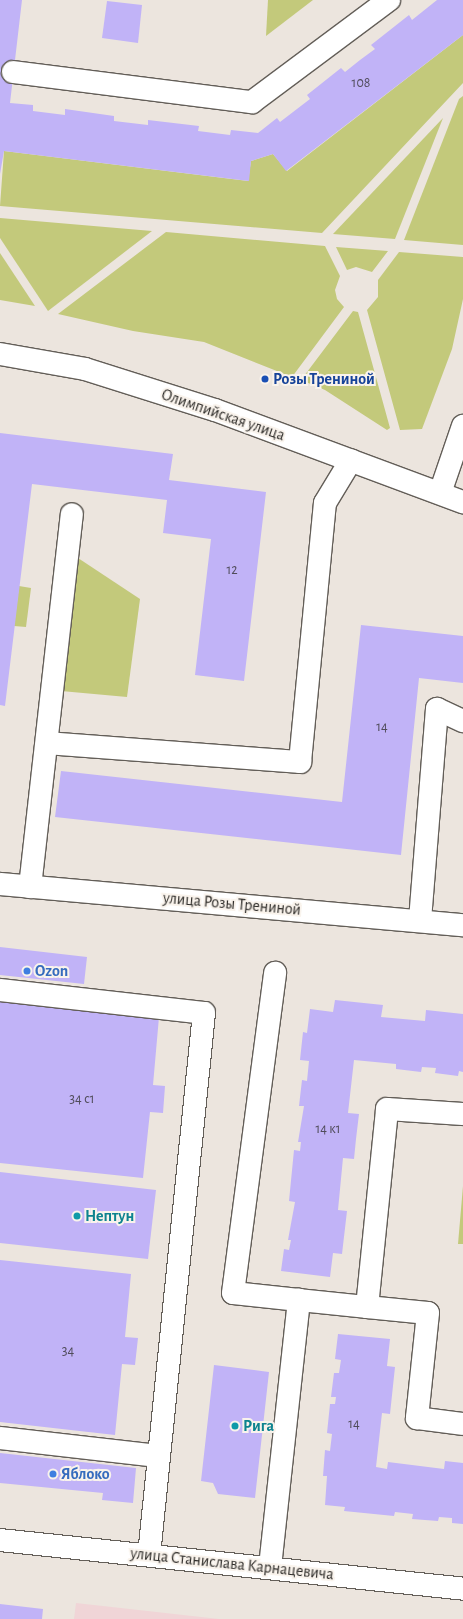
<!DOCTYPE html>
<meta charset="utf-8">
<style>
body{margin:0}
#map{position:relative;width:463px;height:1619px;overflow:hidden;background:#ece5de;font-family:"Alegreya Sans",sans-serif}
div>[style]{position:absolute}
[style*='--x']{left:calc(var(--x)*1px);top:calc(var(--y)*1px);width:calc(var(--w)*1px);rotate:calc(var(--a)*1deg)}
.education>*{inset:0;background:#f0d5d7}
.green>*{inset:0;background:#c3c97b}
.building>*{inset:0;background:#c1b3f7}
.roads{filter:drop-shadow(1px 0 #635e58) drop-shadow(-1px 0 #635e58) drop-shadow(0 1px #635e58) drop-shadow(0 -1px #635e58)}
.minor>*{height:22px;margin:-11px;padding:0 11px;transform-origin:11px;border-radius:11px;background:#fff}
.dots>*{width:11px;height:11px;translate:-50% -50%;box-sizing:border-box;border:2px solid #f9f3ec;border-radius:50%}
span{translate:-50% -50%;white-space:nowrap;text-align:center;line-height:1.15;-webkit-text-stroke:4px #f9f3ec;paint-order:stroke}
.number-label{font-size:14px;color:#504c5a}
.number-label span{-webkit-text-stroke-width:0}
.transit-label{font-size:16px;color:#164399;font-weight:700}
.left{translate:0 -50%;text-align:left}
.street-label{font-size:16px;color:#2b2926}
.shop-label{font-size:16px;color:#366cbe;font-weight:700}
.culture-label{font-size:16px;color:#0d838f;font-weight:700}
</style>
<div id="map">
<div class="education">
<i style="clip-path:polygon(76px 1603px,219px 1619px,74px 1619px)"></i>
</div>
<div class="green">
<i style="clip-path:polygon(268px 0,313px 0,266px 36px)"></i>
<i style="clip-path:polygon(463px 35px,463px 83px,322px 233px,0 206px,4px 151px,248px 181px,251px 161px,273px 154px,287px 171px)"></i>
<i style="clip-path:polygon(463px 96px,463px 245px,404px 240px,459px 99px)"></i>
<i style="clip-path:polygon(443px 118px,395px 239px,333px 234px)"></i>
<i style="clip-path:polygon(0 218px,152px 231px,48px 311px,0 238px)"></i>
<i style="clip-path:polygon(166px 232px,325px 246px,340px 276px,335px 290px,337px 299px,344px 307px,292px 377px,204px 342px,133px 331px,58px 314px)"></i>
<i style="clip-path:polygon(336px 247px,388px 251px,372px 272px,356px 267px,347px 270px)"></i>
<i style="clip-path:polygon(399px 252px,463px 257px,463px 299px,452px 349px,422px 429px,400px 430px,367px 310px,378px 297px,378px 280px)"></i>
<i style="clip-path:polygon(0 253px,35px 306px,0 300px)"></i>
<i style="clip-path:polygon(353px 311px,358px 312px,390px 428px,387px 430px,325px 390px,301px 380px)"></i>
<i style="clip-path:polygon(78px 558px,140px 599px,127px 697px,61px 691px)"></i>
<i style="clip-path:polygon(19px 586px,31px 588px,26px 627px,14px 626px)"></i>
<i style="clip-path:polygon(463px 1186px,463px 1244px,458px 1244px)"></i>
</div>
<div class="building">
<i style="clip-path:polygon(0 0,22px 0,10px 103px,33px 105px,33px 111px,65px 115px,65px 109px,114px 116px,114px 121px,148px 125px,148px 120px,199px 126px,198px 131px,230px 135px,231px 130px,258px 133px,277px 118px,280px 122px,310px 99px,307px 95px,341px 68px,345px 72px,360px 60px,375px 49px,371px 45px,409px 15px,412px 20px,437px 0,463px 0,463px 35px,286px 171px,273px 154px,251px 161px,249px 181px,4px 151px,0 174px)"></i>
<i style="clip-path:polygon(107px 1px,142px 5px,138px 43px,102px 38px)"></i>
<i style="clip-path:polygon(0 433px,173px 454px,169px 480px,266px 492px,244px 681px,195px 675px,211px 539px,163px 533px,167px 500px,32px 484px,5px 706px,0 705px)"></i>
<i style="clip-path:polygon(361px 625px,463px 636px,463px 683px,419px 678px,401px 855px,55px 817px,61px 771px,342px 802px)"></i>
<i style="clip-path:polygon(0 947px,87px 957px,84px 984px,0 975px)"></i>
<i style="clip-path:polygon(335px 1000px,383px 1005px,381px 1017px,425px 1021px,426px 1010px,463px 1014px,463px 1072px,459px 1071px,458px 1076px,435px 1073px,436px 1068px,422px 1067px,421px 1072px,396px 1069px,396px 1064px,354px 1060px,348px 1113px,359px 1114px,356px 1139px,354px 1159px,343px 1158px,338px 1210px,347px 1211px,342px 1254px,333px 1253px,330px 1277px,281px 1271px,284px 1249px,289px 1250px,291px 1240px,288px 1240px,295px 1202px,289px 1201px,294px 1150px,300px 1151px,301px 1142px,298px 1142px,304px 1106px,299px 1106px,302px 1080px,307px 1081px,309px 1061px,300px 1060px,303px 1032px,307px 1033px,310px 1009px,333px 1012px)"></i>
<i style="clip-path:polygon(0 1001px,159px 1017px,153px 1085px,165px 1086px,163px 1113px,150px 1112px,143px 1178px,0 1163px)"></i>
<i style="clip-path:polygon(0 1172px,156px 1190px,148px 1259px,0 1243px)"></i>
<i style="clip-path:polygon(0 1260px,131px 1274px,125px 1337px,138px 1338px,135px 1365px,122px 1364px,115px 1435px,0 1422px)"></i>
<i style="clip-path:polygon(338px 1334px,390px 1339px,387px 1366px,395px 1367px,390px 1414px,382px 1413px,376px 1467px,387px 1469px,388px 1462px,444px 1469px,445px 1461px,463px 1463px,463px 1524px,452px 1523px,452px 1518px,439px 1517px,438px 1521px,412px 1519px,413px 1514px,395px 1512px,394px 1516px,344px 1511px,345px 1507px,325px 1505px,327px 1476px,323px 1476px,325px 1450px,330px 1451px,332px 1434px,327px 1433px,330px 1404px,335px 1404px,336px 1397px,331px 1397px,334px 1373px,339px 1373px,341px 1360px,335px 1359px)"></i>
<i style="clip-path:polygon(214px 1365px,269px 1372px,255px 1498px,218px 1494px,213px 1483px,201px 1481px)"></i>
<i style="clip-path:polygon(0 1453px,136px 1468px,133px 1503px,102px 1500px,103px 1493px,0 1483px)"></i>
<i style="clip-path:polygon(0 1604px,43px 1609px,42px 1619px,0 1619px)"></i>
</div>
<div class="roads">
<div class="minor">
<i style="--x:13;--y:72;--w:241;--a:7.2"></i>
<i style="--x:252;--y:102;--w:171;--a:-36.7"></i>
<i style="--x:0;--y:354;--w:86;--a:10"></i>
<i style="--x:85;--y:369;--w:136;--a:17.5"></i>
<i style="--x:215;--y:410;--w:265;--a:20.4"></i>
<i style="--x:440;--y:493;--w:71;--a:-71.1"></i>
<i style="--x:47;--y:743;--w:254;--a:4.3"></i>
<i style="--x:300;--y:762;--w:260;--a:-84.5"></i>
<i style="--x:325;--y:503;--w:50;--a:-58.8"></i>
<i style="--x:0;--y:884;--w:465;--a:5.1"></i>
<i style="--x:30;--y:887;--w:375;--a:-83.6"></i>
<i style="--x:420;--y:920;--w:212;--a:-85.4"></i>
<i style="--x:437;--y:709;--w:29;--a:25"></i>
<i style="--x:0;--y:990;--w:205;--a:6.4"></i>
<i style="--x:204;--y:1013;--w:545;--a:95.79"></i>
<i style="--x:299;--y:1300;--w:68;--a:5.9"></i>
<i style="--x:367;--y:1307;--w:199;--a:-84.2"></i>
<i style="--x:387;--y:1109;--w:76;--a:3.8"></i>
<i style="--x:367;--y:1307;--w:61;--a:5.6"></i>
<i style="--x:428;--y:1313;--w:106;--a:96"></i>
<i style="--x:417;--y:1418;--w:46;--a:7.4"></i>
<i style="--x:0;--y:1438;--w:159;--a:6.5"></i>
<i style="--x:0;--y:1540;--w:466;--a:6"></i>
<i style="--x:270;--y:1567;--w:269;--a:-83.8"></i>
<i style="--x:299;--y:1300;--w:66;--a:-173.9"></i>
<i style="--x:233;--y:1293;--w:323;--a:-82.5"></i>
</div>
</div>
<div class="dots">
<i style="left:265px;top:379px;background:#1a4fb4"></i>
<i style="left:27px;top:971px;background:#3f7fe0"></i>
<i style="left:77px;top:1216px;background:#0f9aa8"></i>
<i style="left:235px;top:1426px;background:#0f9aa8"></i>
<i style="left:53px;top:1474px;background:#3f7fe0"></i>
</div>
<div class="number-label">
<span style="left:361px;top:83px">108</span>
<span style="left:232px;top:570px">12</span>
<span style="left:382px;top:727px">14</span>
<span style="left:82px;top:1099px">34 с1</span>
<span style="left:328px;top:1129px">14 к1</span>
<span style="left:68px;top:1351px">34</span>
<span style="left:354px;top:1424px">14</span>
</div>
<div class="transit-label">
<span class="left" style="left:273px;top:379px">Розы Трениной</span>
</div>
<div class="street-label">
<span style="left:223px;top:415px;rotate:19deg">Олимпийская улица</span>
<span style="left:232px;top:904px;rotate:5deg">улица Розы Трениной</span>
<span style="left:232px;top:1564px;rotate:6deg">улица Станислава Карнацевича</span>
</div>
<div class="shop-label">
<span class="left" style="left:35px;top:971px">Ozon</span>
<span class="left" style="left:61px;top:1474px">Яблоко</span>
</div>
<div class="culture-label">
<span class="left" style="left:85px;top:1216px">Нептун</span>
<span class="left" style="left:243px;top:1426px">Рига</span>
</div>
</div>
